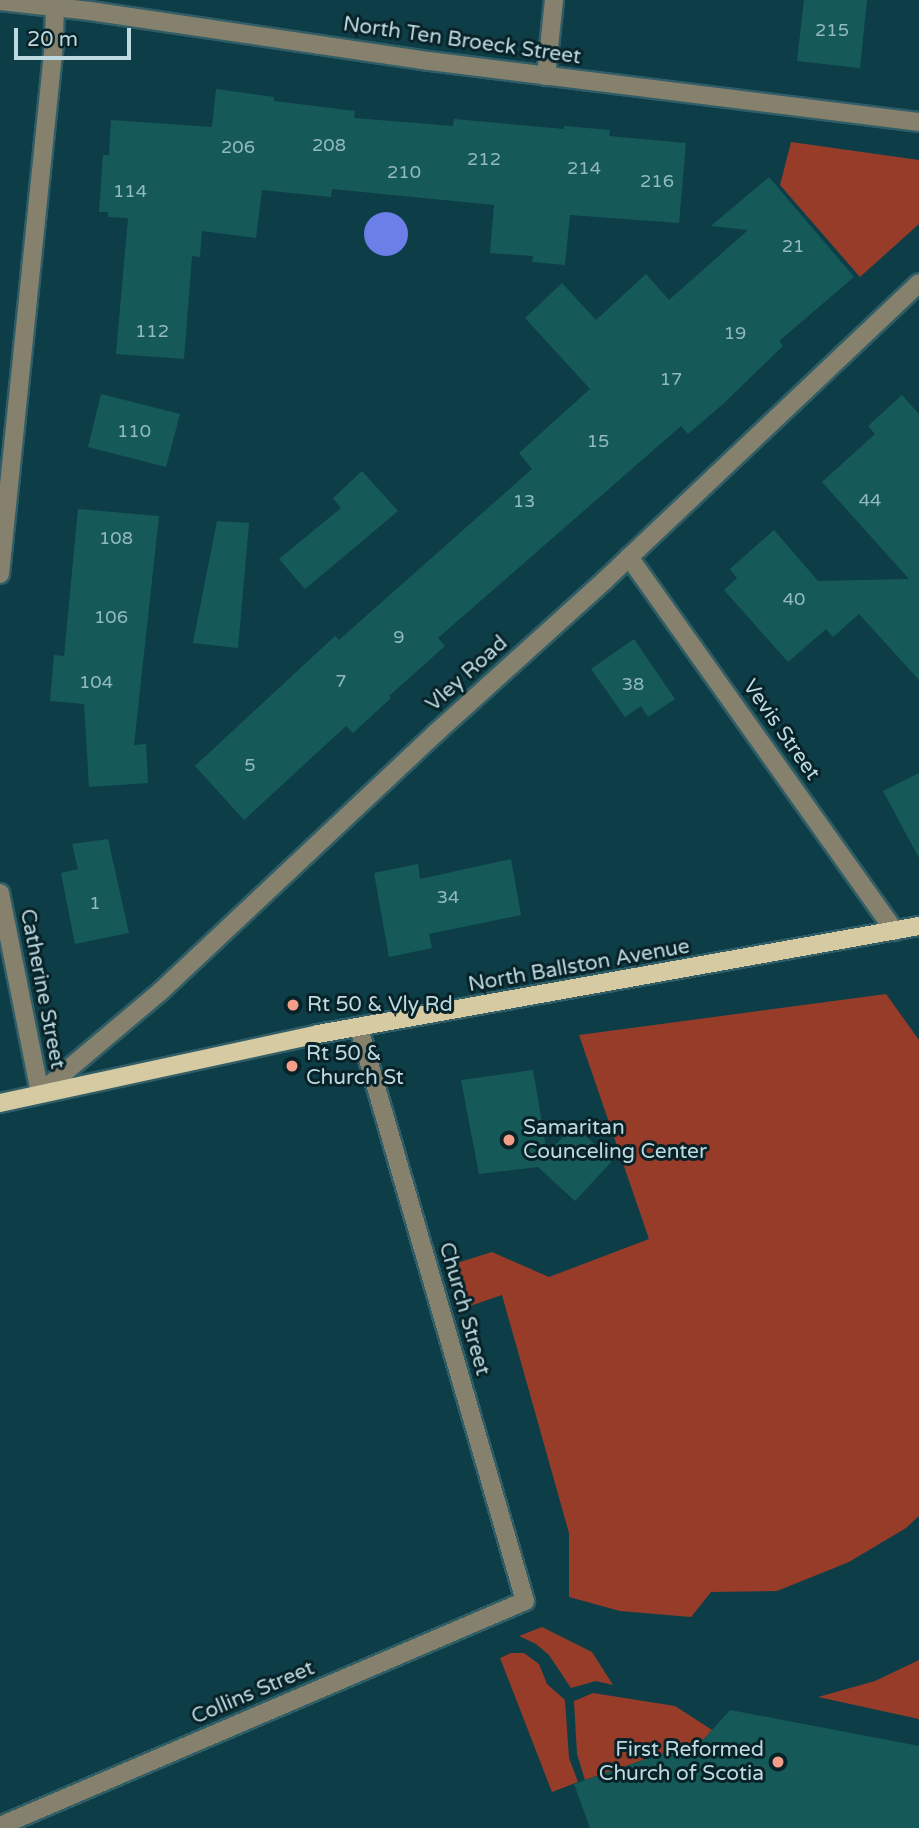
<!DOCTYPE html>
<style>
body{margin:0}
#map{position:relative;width:919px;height:1828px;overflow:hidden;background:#0d3e47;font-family:"Varela Round",sans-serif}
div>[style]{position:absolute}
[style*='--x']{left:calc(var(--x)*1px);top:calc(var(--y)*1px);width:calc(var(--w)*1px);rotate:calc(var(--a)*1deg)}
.green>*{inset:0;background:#973c29}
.water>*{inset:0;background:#6c7ee7}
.round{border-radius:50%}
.building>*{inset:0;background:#155a59}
.roads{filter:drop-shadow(2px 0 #305d66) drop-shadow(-2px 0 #305d66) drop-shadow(0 2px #305d66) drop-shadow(0 -2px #305d66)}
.minor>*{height:18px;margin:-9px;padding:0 9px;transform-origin:9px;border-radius:9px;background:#86816d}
.major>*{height:18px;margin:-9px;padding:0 9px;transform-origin:9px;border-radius:9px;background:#d6caa2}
.dots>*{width:19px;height:19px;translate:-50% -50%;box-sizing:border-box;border:4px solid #082227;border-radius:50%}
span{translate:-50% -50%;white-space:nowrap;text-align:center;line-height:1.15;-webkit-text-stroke:6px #082227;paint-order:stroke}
.number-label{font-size:18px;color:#93babf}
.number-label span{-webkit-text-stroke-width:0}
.street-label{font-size:21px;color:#bddae1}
.poi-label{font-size:21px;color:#bddae1}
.left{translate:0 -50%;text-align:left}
.right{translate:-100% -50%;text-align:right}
.scale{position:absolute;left:14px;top:28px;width:117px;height:32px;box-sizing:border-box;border:4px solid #bddae1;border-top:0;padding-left:9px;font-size:21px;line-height:24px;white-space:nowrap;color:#bddae1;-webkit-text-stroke:5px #082227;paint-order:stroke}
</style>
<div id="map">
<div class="green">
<i style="clip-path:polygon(791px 142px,919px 160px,919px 224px,860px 277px,780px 185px)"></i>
<i style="clip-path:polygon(886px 994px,919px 1040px,919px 1516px,906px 1528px,849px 1562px,777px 1591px,711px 1592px,691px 1617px,620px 1611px,569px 1597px,569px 1533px,502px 1295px,470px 1306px,457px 1263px,492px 1252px,549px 1277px,649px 1239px,579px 1035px)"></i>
<i style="clip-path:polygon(542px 1627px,592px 1652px,613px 1685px,596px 1681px,571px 1688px,549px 1655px,536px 1644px,519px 1636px)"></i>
<i style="clip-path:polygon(511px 1653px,524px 1653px,539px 1664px,547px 1684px,565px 1700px,569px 1758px,578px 1782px,552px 1792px,500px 1658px)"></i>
<i style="clip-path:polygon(919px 1660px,919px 1719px,818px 1697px,875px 1681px)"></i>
<i style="clip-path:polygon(593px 1693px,675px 1706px,712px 1730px,704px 1739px,585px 1780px,577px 1754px,574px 1701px)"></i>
</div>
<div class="water">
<i class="round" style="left:364px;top:212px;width:44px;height:44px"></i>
</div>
<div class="building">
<i style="clip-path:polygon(804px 0,867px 0,860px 68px,797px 61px)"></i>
<i style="clip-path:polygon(216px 89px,274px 97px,274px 101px,355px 111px,354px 118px,453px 126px,454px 119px,564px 129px,564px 126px,610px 130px,609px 136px,686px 143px,679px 223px,570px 215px,565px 265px,532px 262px,533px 256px,490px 253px,494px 205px,332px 189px,331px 197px,262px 190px,256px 238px,202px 231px,200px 257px,192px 256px,184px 359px,116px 354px,128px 218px,108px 217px,108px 212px,99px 212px,103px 155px,109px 155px,111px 120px,212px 127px)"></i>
<i style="clip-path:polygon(769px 177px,854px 277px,779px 341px,783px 346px,723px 404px,688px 434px,681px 426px,438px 638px,445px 646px,389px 696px,391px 698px,353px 733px,346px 726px,244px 820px,195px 766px,335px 636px,339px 640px,532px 469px,519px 453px,590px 389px,525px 318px,562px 283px,596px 320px,646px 274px,669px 300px,748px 230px,711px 226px)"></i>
<i style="clip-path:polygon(101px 394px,180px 414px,166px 467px,88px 447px)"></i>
<i style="clip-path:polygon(902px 395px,919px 414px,919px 680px,859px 614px,833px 637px,826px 629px,788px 662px,724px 590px,737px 578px,730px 569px,774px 530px,818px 581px,909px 579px,822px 482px,875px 434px,868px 426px)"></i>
<i style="clip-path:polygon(362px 471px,398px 511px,305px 589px,279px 559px,341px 508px,333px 498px)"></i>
<i style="clip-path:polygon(78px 509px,159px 516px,134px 745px,146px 744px,148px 783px,89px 787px,84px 704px,50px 701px,54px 655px,64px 656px)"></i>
<i style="clip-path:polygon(217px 521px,249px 523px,238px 648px,193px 643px)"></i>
<i style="clip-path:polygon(634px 639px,675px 699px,648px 717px,641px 706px,625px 717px,591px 669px)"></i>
<i style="clip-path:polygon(919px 773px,919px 858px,883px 791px)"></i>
<i style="clip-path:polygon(108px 839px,129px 933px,75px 944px,61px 873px,78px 869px,72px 844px)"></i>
<i style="clip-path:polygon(511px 859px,521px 915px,429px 934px,432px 948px,389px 957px,374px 873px,418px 864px,420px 879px)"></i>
<i style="clip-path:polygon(533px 1070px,547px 1153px,574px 1126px,613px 1160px,575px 1201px,538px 1167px,479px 1174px,461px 1080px)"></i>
<i style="clip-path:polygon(730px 1710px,919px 1746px,919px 1828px,590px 1828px,574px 1784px,704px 1739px)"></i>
</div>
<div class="roads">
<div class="minor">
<i style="--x:0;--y:1;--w:91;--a:6.3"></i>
<i style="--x:90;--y:11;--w:343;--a:8.4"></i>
<i style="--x:429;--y:61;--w:494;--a:7.1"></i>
<i style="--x:546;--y:76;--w:76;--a:-84"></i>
<i style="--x:629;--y:557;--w:459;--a:54.6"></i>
<i style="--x:0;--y:574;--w:534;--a:-84.19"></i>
<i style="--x:54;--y:43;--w:43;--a:-88.7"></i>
<i style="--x:0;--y:893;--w:204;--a:78.7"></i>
<i style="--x:40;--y:1093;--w:158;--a:-40.1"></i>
<i style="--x:161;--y:991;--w:378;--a:-43.2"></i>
<i style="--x:437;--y:732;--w:227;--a:-42.1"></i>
<i style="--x:605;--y:580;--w:432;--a:-43.4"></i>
<i style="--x:0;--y:1826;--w:571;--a:-23.2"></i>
<i style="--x:525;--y:1601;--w:597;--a:-106.16"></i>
</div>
<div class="major">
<i style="--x:0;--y:1103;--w:325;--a:-12.2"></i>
<i style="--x:318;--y:1034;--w:611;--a:-10.19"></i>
</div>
</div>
<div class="dots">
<i style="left:293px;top:1005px;background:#f49e8a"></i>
<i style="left:292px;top:1066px;background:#f49e8a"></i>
<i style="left:509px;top:1140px;background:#f49e8a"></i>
<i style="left:778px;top:1762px;background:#f49e8a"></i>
</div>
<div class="number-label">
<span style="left:832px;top:30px">215</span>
<span style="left:329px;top:145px">208</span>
<span style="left:238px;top:147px">206</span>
<span style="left:484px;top:159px">212</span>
<span style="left:584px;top:168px">214</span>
<span style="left:404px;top:172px">210</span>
<span style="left:657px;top:181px">216</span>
<span style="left:130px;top:191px">114</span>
<span style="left:793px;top:246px">21</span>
<span style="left:152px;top:331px">112</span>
<span style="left:735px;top:333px">19</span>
<span style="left:671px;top:379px">17</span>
<span style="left:134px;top:431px">110</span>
<span style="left:598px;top:441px">15</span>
<span style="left:870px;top:500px">44</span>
<span style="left:524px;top:501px">13</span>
<span style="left:116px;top:538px">108</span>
<span style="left:794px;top:599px">40</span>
<span style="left:111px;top:617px">106</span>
<span style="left:399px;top:637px">9</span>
<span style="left:341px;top:681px">7</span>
<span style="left:96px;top:682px">104</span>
<span style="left:633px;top:684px">38</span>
<span style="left:250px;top:765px">5</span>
<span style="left:448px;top:897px">34</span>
<span style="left:95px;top:903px">1</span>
</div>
<div class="street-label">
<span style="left:462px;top:41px;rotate:8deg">North Ten Broeck Street</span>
<span style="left:467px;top:674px;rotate:-42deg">Vley Road</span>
<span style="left:781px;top:730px;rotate:55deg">Vevis Street</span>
<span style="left:579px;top:966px;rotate:-10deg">North Ballston Avenue</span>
<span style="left:42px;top:989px;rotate:79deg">Catherine Street</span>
<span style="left:464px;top:1309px;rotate:74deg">Church Street</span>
<span style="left:253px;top:1693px;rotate:-23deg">Collins Street</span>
</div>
<div class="poi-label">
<span class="left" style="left:307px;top:1005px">Rt 50 &amp; Vly Rd</span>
<span class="left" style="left:306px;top:1066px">Rt 50 &amp;<br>Church St</span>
<span class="left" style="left:523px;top:1140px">Samaritan<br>Counceling Center</span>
<span class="right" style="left:764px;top:1762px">First Reformed<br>Church of Scotia</span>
</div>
<div class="scale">20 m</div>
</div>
